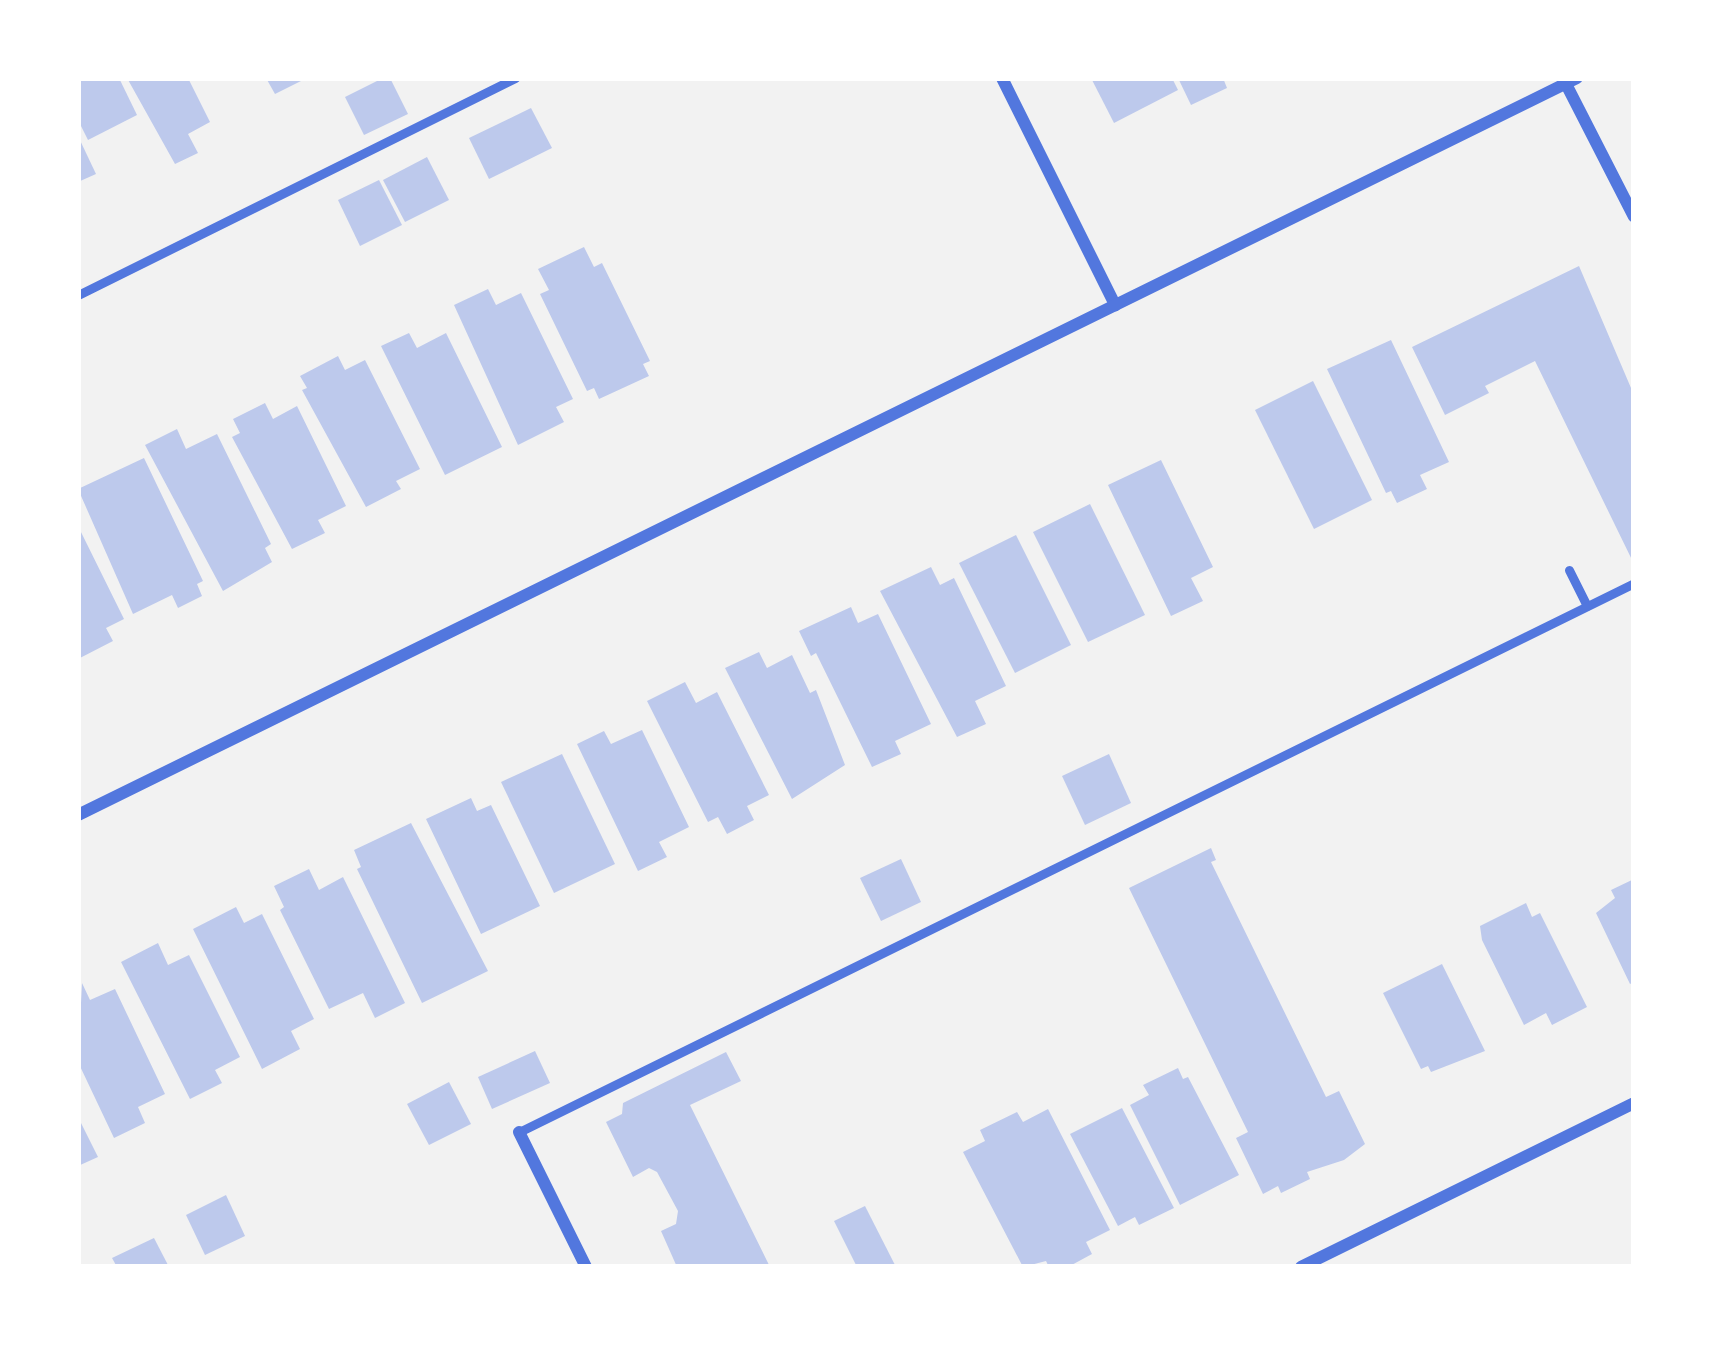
<!DOCTYPE html>
<style>
body{margin:0}
#map{position:relative;width:1712px;height:1345px;overflow:hidden;background:#f2f2f2;font-family:"Roboto Serif",serif}
div>[style]{position:absolute}
[style*='--x']{left:calc(var(--x)*1px);top:calc(var(--y)*1px);width:calc(var(--w)*1px);rotate:calc(var(--a)*1deg)}
.building>*{inset:0;background:#bdc9ec}
.service>*{height:9px;margin:-4.5px;padding:0 4.5px;transform-origin:4.5px;border-radius:4.5px;background:#5277de}
.minor>*{height:12px;margin:-6px;padding:0 6px;transform-origin:6px;border-radius:6px;background:#5277de}
span{translate:-50% -50%;white-space:nowrap;text-align:center;line-height:1.15;-webkit-text-stroke:12px #fff;paint-order:stroke}
.frame{position:absolute;inset:0;border:81px solid #fff;pointer-events:none}
</style>
<div id="map">
<div class="building">
<i style="clip-path:polygon(78px 78px,119px 78px,137px 115px,88px 140px,78px 120px)"></i>
<i style="clip-path:polygon(127px 78px,188px 78px,210px 122px,188px 134px,198px 153px,175px 164px)"></i>
<i style="clip-path:polygon(266px 78px,307px 78px,275px 94px)"></i>
<i style="clip-path:polygon(383px 78px,390px 78px,408px 114px,364px 135px,345px 97px)"></i>
<i style="clip-path:polygon(1091px 78px,1172px 78px,1178px 90px,1114px 123px)"></i>
<i style="clip-path:polygon(1178px 78px,1223px 78px,1227px 88px,1191px 105px)"></i>
<i style="clip-path:polygon(531px 108px,552px 148px,489px 179px,469px 138px)"></i>
<i style="clip-path:polygon(78px 136px,96px 174px,78px 182px)"></i>
<i style="clip-path:polygon(427px 157px,449px 200px,405px 222px,383px 180px)"></i>
<i style="clip-path:polygon(379px 180px,402px 225px,360px 246px,338px 200px)"></i>
<i style="clip-path:polygon(584px 247px,594px 267px,602px 263px,650px 361px,643px 364px,649px 376px,599px 399px,594px 388px,587px 391px,540px 294px,549px 290px,538px 269px)"></i>
<i style="clip-path:polygon(1579px 266px,1634px 395px,1634px 564px,1535px 361px,1485px 386px,1489px 393px,1445px 415px,1412px 347px)"></i>
<i style="clip-path:polygon(488px 289px,496px 305px,521px 293px,573px 399px,556px 407px,564px 422px,518px 445px,454px 305px)"></i>
<i style="clip-path:polygon(409px 333px,417px 348px,446px 333px,502px 447px,445px 475px,381px 346px)"></i>
<i style="clip-path:polygon(1391px 340px,1449px 462px,1420px 475px,1427px 489px,1397px 503px,1391px 491px,1386px 493px,1327px 369px)"></i>
<i style="clip-path:polygon(338px 356px,345px 370px,365px 360px,420px 469px,396px 481px,401px 489px,366px 507px,302px 390px,307px 388px,300px 376px)"></i>
<i style="clip-path:polygon(1313px 381px,1372px 500px,1314px 529px,1255px 410px)"></i>
<i style="clip-path:polygon(265px 403px,273px 419px,297px 406px,346px 506px,318px 520px,325px 533px,292px 549px,232px 437px,240px 433px,233px 419px)"></i>
<i style="clip-path:polygon(177px 429px,186px 449px,217px 434px,271px 544px,265px 548px,272px 562px,223px 591px,145px 445px)"></i>
<i style="clip-path:polygon(144px 458px,203px 581px,197px 584px,202px 596px,178px 608px,172px 595px,133px 614px,78px 489px)"></i>
<i style="clip-path:polygon(1161px 460px,1213px 567px,1191px 578px,1203px 601px,1171px 616px,1108px 485px)"></i>
<i style="clip-path:polygon(1090px 504px,1145px 615px,1088px 642px,1033px 532px)"></i>
<i style="clip-path:polygon(78px 526px,124px 619px,106px 628px,113px 641px,78px 659px)"></i>
<i style="clip-path:polygon(1016px 535px,1071px 645px,1015px 673px,959px 563px)"></i>
<i style="clip-path:polygon(931px 567px,940px 585px,954px 578px,1006px 686px,975px 701px,986px 724px,957px 737px,880px 591px)"></i>
<i style="clip-path:polygon(851px 607px,858px 623px,878px 614px,931px 724px,895px 741px,901px 754px,872px 767px,816px 653px,811px 656px,799px 631px)"></i>
<i style="clip-path:polygon(759px 652px,767px 668px,792px 655px,810px 693px,816px 690px,845px 765px,792px 799px,725px 668px)"></i>
<i style="clip-path:polygon(685px 682px,696px 703px,717px 692px,769px 795px,747px 806px,754px 820px,727px 834px,718px 817px,708px 822px,647px 701px)"></i>
<i style="clip-path:polygon(642px 730px,689px 827px,659px 842px,667px 857px,638px 871px,577px 744px,604px 731px,611px 744px)"></i>
<i style="clip-path:polygon(562px 754px,615px 864px,554px 893px,501px 782px)"></i>
<i style="clip-path:polygon(1109px 754px,1131px 803px,1085px 825px,1062px 776px)"></i>
<i style="clip-path:polygon(471px 798px,477px 811px,491px 805px,540px 906px,481px 934px,426px 819px)"></i>
<i style="clip-path:polygon(411px 823px,488px 971px,422px 1003px,357px 869px,361px 867px,354px 850px)"></i>
<i style="clip-path:polygon(1211px 848px,1216px 860px,1211px 862px,1326px 1097px,1339px 1091px,1365px 1144px,1344px 1160px,1307px 1172px,1310px 1179px,1281px 1193px,1278px 1186px,1263px 1194px,1236px 1138px,1248px 1132px,1129px 888px)"></i>
<i style="clip-path:polygon(901px 859px,921px 902px,881px 921px,860px 878px)"></i>
<i style="clip-path:polygon(309px 869px,319px 890px,343px 877px,405px 1003px,375px 1018px,363px 993px,329px 1009px,280px 910px,284px 907px,274px 886px)"></i>
<i style="clip-path:polygon(1634px 879px,1634px 982px,1630px 984px,1596px 913px,1615px 898px,1611px 890px)"></i>
<i style="clip-path:polygon(1526px 903px,1532px 917px,1540px 913px,1587px 1007px,1552px 1025px,1546px 1013px,1524px 1025px,1482px 940px,1480px 926px)"></i>
<i style="clip-path:polygon(236px 907px,244px 923px,262px 914px,314px 1019px,291px 1031px,300px 1049px,262px 1069px,193px 929px)"></i>
<i style="clip-path:polygon(158px 943px,168px 965px,189px 955px,240px 1057px,215px 1070px,222px 1083px,190px 1099px,121px 962px)"></i>
<i style="clip-path:polygon(1442px 964px,1485px 1051px,1431px 1072px,1428px 1066px,1421px 1069px,1383px 993px)"></i>
<i style="clip-path:polygon(82px 983px,90px 1000px,115px 989px,165px 1094px,138px 1107px,145px 1123px,114px 1138px,78px 1062px)"></i>
<i style="clip-path:polygon(535px 1051px,550px 1083px,492px 1109px,478px 1077px)"></i>
<i style="clip-path:polygon(726px 1052px,741px 1081px,690px 1105px,770px 1267px,677px 1267px,661px 1231px,676px 1224px,678px 1211px,657px 1172px,649px 1168px,633px 1177px,606px 1122px,622px 1114px,623px 1103px)"></i>
<i style="clip-path:polygon(1178px 1068px,1183px 1079px,1188px 1077px,1239px 1175px,1180px 1205px,1130px 1105px,1149px 1095px,1143px 1085px)"></i>
<i style="clip-path:polygon(449px 1082px,471px 1124px,429px 1145px,407px 1104px)"></i>
<i style="clip-path:polygon(1122px 1108px,1174px 1208px,1139px 1225px,1135px 1217px,1118px 1226px,1070px 1134px)"></i>
<i style="clip-path:polygon(1048px 1109px,1110px 1230px,1086px 1242px,1092px 1254px,1068px 1267px,1049px 1267px,1046px 1261px,1023px 1267px,963px 1152px,985px 1141px,980px 1130px,1017px 1112px,1023px 1122px)"></i>
<i style="clip-path:polygon(78px 1117px,98px 1157px,78px 1166px)"></i>
<i style="clip-path:polygon(226px 1195px,245px 1236px,205px 1255px,186px 1215px)"></i>
<i style="clip-path:polygon(865px 1206px,896px 1267px,857px 1267px,834px 1221px)"></i>
<i style="clip-path:polygon(154px 1238px,169px 1267px,117px 1267px,112px 1258px)"></i>
</div>
<div class="service">
<i style="--x:78;--y:295;--w:488;--a:-26.4"></i>
<i style="--x:1569;--y:570;--w:40;--a:63.4"></i>
<i style="--x:519;--y:1132;--w:1243;--a:-26.21"></i>
</div>
<div class="minor">
<i style="--x:1002;--y:78;--w:254;--a:63.5"></i>
<i style="--x:1566;--y:84;--w:149;--a:62.9"></i>
<i style="--x:78;--y:815;--w:1670;--a:-26.18"></i>
<i style="--x:519;--y:1132;--w:151;--a:63.6"></i>
<i style="--x:1301;--y:1267;--w:371;--a:-26.2"></i>
</div>
<div class="frame"></div>
</div>
